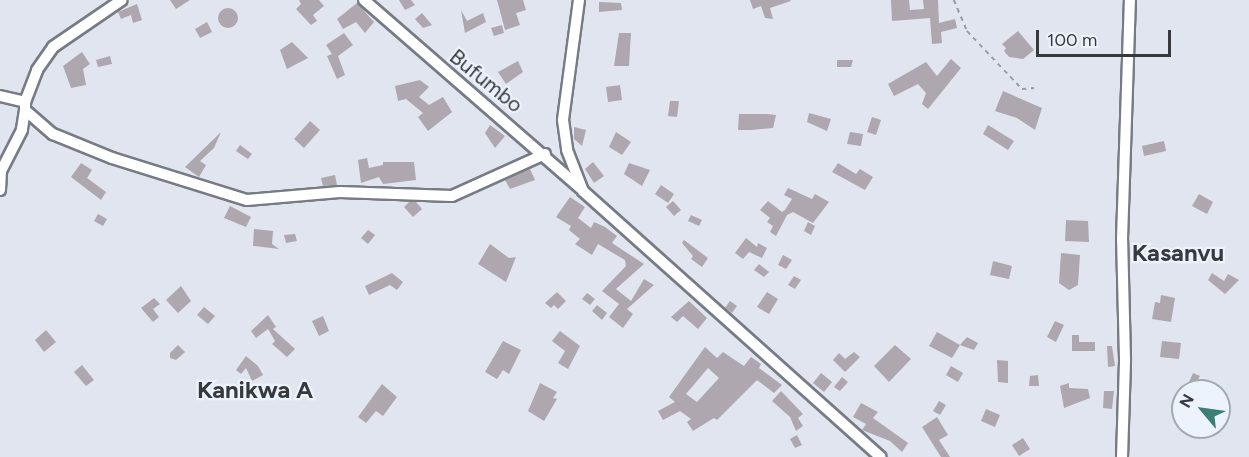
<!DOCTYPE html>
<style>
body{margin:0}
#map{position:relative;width:1249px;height:457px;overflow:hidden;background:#e0e5ef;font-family:Figtree,sans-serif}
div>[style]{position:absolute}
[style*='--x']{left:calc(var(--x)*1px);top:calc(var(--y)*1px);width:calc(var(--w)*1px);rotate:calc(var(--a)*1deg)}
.building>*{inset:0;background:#aea7b0}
.round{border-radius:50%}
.path>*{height:1.5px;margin-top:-0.75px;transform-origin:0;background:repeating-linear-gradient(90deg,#979ba2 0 4.5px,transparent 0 9px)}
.roads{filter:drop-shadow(2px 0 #767b84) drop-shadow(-2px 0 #767b84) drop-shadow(0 2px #767b84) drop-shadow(0 -2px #767b84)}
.minor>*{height:10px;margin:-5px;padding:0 5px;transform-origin:5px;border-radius:5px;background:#fff}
span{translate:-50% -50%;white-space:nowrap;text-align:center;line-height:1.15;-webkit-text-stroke:4.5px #edf3fc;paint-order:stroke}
.street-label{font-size:21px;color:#37393d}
.quarter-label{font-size:24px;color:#37393d;font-weight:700}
.north{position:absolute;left:1171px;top:379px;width:60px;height:60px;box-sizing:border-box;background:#edf3fc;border:2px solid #a4a9b0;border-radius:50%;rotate:299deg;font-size:16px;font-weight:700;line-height:24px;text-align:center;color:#37393d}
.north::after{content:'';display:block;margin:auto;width:21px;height:27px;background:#3c8074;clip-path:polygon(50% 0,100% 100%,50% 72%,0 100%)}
.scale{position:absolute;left:1036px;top:30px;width:135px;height:27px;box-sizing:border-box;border:3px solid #37393d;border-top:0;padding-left:8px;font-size:18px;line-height:21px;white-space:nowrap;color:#37393d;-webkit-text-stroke:4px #edf3fc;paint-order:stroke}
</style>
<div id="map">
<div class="building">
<i style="clip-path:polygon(170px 0,190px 0,176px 9px)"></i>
<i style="clip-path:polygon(299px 0,319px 0,324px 6px,313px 15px,317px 21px,311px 25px,296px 9px,301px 4px)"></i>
<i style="clip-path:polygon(399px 0,411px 0,415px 5px,405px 10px)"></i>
<i style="clip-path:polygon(497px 0,523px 0,526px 10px,516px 13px,520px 25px,505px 30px)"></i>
<i style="clip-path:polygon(750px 0,790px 0,791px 1px,770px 8px,773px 19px,765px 18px,761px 6px,753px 9px)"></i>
<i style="clip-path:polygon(891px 0,909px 0,910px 10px,924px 9px,923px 0,938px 0,939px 23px,955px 19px,957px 28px,941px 32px,942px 43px,932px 44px,930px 18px,892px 21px)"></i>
<i style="clip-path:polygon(599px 2px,621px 3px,622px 10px,599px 12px)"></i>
<i style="clip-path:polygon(357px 3px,374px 22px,365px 33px,356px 22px,343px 29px,337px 19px)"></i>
<i style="clip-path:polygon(137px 4px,142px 20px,133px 23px,131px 15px,121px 19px,118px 12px)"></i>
<i class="round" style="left:218px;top:8px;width:20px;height:20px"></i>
<i style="clip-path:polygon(461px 10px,467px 21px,483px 13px,486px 22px,465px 33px)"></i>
<i style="clip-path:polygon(422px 13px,432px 25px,423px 28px,415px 19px)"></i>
<i style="clip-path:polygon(207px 22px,212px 32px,200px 38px,195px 29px)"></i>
<i style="clip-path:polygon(502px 25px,504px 33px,494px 36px,491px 28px)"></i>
<i style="clip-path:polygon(1018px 31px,1034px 50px,1023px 59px,1009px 57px,1004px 51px,1006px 48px,1002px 44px)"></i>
<i style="clip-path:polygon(344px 33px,353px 45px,338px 56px,345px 75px,337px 79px,327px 56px,332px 54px,326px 45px)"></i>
<i style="clip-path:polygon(619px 33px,631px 33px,629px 66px,614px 66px)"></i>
<i style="clip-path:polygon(292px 42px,308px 58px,287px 69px,280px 50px)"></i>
<i style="clip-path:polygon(82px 52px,90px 64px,83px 69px,86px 85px,71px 88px,63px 66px)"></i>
<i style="clip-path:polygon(110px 56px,112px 64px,98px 67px,96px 60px)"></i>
<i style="clip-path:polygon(951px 59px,961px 68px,928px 109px,922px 104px,926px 93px,918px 84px,894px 96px,888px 84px,926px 62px,937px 76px)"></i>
<i style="clip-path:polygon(837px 60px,853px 60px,851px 67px,837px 67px)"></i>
<i style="clip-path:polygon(518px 61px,523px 72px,506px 84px,498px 72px)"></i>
<i style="clip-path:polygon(420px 80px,429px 87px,419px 97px,429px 105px,443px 97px,452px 112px,428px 131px,418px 117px,423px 113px,406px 99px,398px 101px,395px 86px)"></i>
<i style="clip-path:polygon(620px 85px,622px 100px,608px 102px,606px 87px)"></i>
<i style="clip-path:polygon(1003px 91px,1042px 108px,1035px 130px,1017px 118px,995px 111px)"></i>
<i style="clip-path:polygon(670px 101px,679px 101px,677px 117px,668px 116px)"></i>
<i style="clip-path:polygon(809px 113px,831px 119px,827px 131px,807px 122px)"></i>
<i style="clip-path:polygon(739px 114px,767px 114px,776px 115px,773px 128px,751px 130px,738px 130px)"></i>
<i style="clip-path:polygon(872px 117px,881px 120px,876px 135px,867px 132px)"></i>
<i style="clip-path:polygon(310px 121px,320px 130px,304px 148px,294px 139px)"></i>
<i style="clip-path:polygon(490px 125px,505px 136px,495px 148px,485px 133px)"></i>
<i style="clip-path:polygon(988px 125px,1014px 141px,1008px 150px,983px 134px)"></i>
<i style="clip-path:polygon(574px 127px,586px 130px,582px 146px,574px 139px)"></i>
<i style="clip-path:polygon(221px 132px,214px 148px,200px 161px,206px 165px,199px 177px,185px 167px)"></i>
<i style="clip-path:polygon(616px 132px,631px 142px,622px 155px,609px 147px)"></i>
<i style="clip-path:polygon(850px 132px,863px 134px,861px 146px,847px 144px)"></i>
<i style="clip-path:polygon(1164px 141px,1166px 151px,1144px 156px,1142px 146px)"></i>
<i style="clip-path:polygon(240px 145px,252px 154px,248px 159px,236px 151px)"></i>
<i style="clip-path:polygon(367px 158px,369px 168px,383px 165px,383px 162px,414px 162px,416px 180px,383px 184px,379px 177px,361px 183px,358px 160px)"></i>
<i style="clip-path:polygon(593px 162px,604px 176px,594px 183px,585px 169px)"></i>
<i style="clip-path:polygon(81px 163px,92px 170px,87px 178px,106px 192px,101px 200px,71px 177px)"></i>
<i style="clip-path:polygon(629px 163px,650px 170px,642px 186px,624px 174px)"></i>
<i style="clip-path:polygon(838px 163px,856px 174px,860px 169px,873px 177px,865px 190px,832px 172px)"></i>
<i style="clip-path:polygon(530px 169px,535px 180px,510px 189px,505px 180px)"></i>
<i style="clip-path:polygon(335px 175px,337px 185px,323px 186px,321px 178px)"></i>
<i style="clip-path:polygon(661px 185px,674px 194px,668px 203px,655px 194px)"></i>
<i style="clip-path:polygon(788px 188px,812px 199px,815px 194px,829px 202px,813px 223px,793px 212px,787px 215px,776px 236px,770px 232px,773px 226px,767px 222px,770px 218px,760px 210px,768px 201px,782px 212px,785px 210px,792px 199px,784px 195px)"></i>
<i style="clip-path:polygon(1199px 194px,1213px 202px,1207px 214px,1192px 206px)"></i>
<i style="clip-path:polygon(570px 197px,585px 207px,578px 218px,591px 228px,594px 222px,605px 227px,617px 236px,612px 243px,644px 264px,616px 289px,631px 301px,644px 279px,654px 285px,627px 309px,633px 314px,623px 328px,609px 317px,619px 304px,602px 291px,626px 266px,625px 260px,598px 244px,592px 255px,575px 244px,580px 239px,569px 230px,571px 226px,556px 217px)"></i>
<i style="clip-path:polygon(673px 201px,681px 210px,674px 216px,666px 207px)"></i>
<i style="clip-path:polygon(409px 202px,416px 202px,422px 209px,413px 217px,404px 207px)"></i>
<i style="clip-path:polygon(230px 206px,251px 217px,246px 227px,224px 218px)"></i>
<i style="clip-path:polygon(98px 214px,107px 219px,103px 226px,94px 221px)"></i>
<i style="clip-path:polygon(691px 215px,702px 220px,699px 226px,688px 221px)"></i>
<i style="clip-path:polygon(1066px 220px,1088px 221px,1089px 242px,1065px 241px)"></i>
<i style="clip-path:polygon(808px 222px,815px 226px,811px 235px,804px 231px)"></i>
<i style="clip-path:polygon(254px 229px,273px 231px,272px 244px,279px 249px,253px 246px)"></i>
<i style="clip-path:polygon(368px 230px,375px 235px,368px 244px,361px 238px)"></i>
<i style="clip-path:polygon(295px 234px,297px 241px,286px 243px,284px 235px)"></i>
<i style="clip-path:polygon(746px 238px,757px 247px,758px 243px,767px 248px,762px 258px,749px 252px,743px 259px,735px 253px)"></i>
<i style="clip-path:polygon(684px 240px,708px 258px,702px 267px,691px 259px,693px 256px,682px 243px)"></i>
<i style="clip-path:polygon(490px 244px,509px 258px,516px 257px,506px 282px,478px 264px)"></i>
<i style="clip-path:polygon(1061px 253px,1080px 255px,1078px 285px,1069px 290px,1059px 283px)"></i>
<i style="clip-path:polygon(783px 255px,792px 260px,786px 269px,778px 265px)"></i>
<i style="clip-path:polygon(993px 261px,1012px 266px,1009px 279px,990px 275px)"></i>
<i style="clip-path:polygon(759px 264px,769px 272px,764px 277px,754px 270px)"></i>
<i style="clip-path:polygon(392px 273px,403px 282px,397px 290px,390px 285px,369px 295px,365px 286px)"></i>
<i style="clip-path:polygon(1212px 273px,1224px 281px,1228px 274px,1239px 280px,1225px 294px,1208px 280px)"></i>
<i style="clip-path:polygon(794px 276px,801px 280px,795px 289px,788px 285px)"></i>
<i style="clip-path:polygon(181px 286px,191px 301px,178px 313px,166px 300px)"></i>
<i style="clip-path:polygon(557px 292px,566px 301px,558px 309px,554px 305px,551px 308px,545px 303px)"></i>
<i style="clip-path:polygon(767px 292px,778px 299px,769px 314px,757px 307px)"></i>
<i style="clip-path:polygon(587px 293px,595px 299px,590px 305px,582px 299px)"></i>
<i style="clip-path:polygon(1161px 295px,1175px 298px,1171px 322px,1152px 319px,1155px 302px,1160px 303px)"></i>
<i style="clip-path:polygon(154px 298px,160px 304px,153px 309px,159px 317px,153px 322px,141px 308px)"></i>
<i style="clip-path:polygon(689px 301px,707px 318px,698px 329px,683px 316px,677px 322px,671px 317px)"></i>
<i style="clip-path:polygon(730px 301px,737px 306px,732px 313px,725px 308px)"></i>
<i style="clip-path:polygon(597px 305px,607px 313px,602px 320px,592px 311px)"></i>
<i style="clip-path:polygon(204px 307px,215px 316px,208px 324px,197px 315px)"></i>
<i style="clip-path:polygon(268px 315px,276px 327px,273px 329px,295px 349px,287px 357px,272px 344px,275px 341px,268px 329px,256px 338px,251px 331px)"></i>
<i style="clip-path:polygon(323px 316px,329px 331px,319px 336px,312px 321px)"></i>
<i style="clip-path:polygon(1055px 321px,1064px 325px,1056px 342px,1047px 337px)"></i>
<i style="clip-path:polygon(46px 330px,56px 342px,44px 352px,35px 340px)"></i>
<i style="clip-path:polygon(560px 331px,580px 346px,568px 369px,558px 363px,565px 351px,552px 341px)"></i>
<i style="clip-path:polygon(937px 332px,960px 345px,952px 358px,929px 346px)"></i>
<i style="clip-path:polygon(1072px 335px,1079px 335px,1079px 342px,1095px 342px,1095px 351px,1072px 351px)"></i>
<i style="clip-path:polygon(967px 337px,978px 343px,974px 350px,960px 345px)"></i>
<i style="clip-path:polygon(503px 341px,521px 350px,509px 374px,503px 370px,497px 379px,485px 372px)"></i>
<i style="clip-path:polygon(1162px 341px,1181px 343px,1179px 359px,1160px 357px)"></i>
<i style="clip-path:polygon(178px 345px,185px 352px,176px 360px,170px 358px,170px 353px)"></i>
<i style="clip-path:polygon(895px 345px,911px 359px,889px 382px,874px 366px)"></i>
<i style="clip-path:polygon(1107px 346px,1112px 346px,1115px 366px,1108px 367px)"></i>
<i style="clip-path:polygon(evenodd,705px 347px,717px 358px,723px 352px,744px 366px,751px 357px,761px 364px,759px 368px,782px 385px,774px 393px,757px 380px,717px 420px,714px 418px,693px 431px,687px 422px,691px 419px,680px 411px,663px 420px,658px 411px,675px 402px,669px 397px,705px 347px,708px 368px,719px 378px,697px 402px,686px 394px,708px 368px)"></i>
<i style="clip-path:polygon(854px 352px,860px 357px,845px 372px,833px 360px,839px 353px,845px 359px)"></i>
<i style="clip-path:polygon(246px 356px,258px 366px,263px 375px,252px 381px,246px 368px,241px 374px,236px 370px)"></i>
<i style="clip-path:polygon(997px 360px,1008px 361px,1008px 383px,998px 382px)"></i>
<i style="clip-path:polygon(82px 365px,94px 380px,86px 386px,74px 372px)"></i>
<i style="clip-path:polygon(951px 366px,963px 373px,958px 382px,946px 375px)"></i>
<i style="clip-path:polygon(821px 373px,832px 382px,824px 392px,813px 383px)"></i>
<i style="clip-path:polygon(1193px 373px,1200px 376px,1191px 391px,1186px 389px)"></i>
<i style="clip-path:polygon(1038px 375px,1039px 386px,1029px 386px,1030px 376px)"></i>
<i style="clip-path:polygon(842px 377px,848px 382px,840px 391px,834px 387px)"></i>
<i style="clip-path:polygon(540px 383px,557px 392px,553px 398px,557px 399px,544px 421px,528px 411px)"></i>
<i style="clip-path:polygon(1069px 383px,1069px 388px,1088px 389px,1090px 398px,1064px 408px,1060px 386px)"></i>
<i style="clip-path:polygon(382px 384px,397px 397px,383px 416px,376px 411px,366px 423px,358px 417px)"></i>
<i style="clip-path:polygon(781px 391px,803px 414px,798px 418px,803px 426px,796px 431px,790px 417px,772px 401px)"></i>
<i style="clip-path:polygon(1104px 391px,1114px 391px,1112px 409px,1103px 408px)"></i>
<i style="clip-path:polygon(939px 401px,946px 405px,940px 415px,933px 411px)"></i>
<i style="clip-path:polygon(861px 403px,878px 412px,873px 418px,908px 443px,902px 452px,890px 441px,862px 430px,866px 424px,853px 417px)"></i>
<i style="clip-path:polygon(986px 409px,1000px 415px,995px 427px,981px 421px)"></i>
<i style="clip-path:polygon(937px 417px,948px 435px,939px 440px,950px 457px,941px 457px,922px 427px)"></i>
<i style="clip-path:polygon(797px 435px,802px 445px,795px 448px,790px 439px)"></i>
<i style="clip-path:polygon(1023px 438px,1030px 449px,1019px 456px,1012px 445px)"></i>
</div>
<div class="path">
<i style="--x:954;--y:0;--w:34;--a:67"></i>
<i style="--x:967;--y:31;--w:80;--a:46.5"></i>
<i style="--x:1022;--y:89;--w:12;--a:-5"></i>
</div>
<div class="roads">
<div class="minor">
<i style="--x:364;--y:0;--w:286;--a:41"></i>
<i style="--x:579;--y:0;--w:121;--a:97.6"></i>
<i style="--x:563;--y:120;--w:30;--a:82"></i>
<i style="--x:567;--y:150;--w:44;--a:68.7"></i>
<i style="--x:583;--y:191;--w:399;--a:41.8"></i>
<i style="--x:0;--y:96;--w:26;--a:13"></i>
<i style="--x:25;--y:102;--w:8;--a:90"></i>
<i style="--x:25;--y:110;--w:20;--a:99"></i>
<i style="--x:22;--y:130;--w:46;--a:117.1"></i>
<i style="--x:1;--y:171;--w:19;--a:93"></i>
<i style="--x:25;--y:102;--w:34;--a:-69"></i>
<i style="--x:37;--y:70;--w:28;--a:-55"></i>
<i style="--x:53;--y:47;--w:83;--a:-34.3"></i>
<i style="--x:25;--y:110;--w:37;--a:41"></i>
<i style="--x:53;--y:134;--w:64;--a:22.1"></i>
<i style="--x:112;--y:158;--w:141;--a:17.3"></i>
<i style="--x:247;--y:200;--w:93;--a:-4.9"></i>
<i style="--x:340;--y:192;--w:112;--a:2"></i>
<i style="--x:452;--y:196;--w:102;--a:-24.3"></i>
<i style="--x:1122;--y:457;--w:98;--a:-88.2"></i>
<i style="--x:1125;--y:359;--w:120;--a:-91.4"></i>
<i style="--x:1122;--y:239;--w:239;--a:-88.1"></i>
</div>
</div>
<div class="street-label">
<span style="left:486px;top:81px;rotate:39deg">Bufumbo</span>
</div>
<div class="quarter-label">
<span style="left:1178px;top:253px">Kasanvu</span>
<span style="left:255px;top:390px">Kanikwa A</span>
</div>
<div class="north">N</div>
<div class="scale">100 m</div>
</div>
